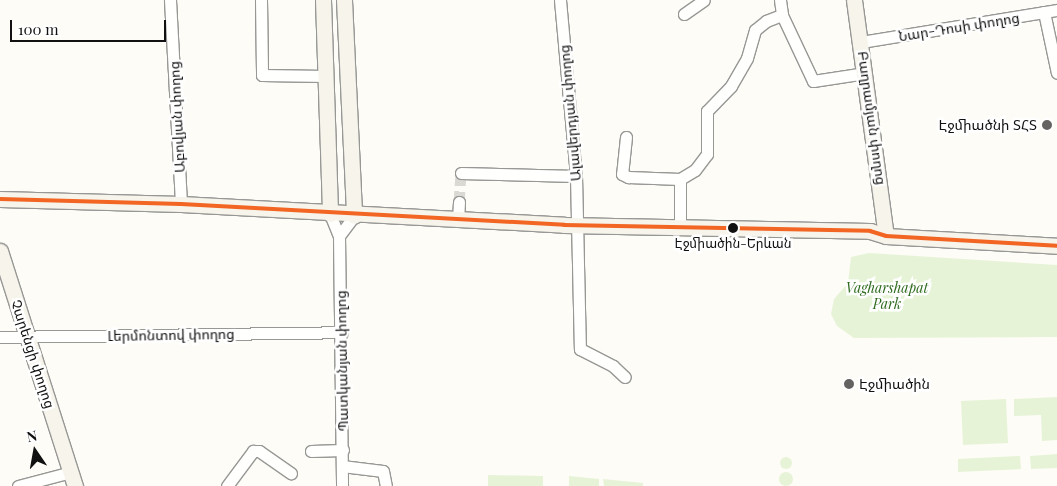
<!DOCTYPE html>
<meta charset="utf-8">
<style>
body{margin:0}
#map{position:relative;width:1057px;height:486px;overflow:hidden;background:#fdfcf7;font-family:"Playfair Display","Noto Sans Armenian",serif}
div>[style]{position:absolute}
[style*='--x']{left:calc(var(--x)*1px);top:calc(var(--y)*1px);width:calc(var(--w)*1px);rotate:calc(var(--a)*1deg)}
.green>*{inset:0;background:#e7f3d7}
.round{border-radius:50%}
.minor-tunnel>*{height:11px;margin-top:-5.5px;transform-origin:0;background:repeating-linear-gradient(90deg,#dad9d4 0 11px,transparent 0 16.5px)}
.roads{filter:drop-shadow(1px 0 #979795) drop-shadow(-1px 0 #979795) drop-shadow(0 1px #979795) drop-shadow(0 -1px #979795)}
.minor>*{height:11px;margin:-5.5px;padding:0 5.5px;transform-origin:5.5px;border-radius:5.5px;background:#fffffe}
.secondary>*{height:15px;margin:-7.5px;padding:0 7.5px;transform-origin:7.5px;border-radius:7.5px;background:#f6f4eb}
.bus-1>*{height:4px;margin:-2px;padding:0 2px;transform-origin:2px;border-radius:2px;background:#f26522}
.dots>*{width:14px;height:14px;translate:-50% -50%;box-sizing:border-box;border:2px solid #fff;border-radius:50%}
span{translate:-50% -50%;white-space:nowrap;text-align:center;line-height:1.15;-webkit-text-stroke:5px #fff;paint-order:stroke}
.bus-label{font-size:13px;color:#111}
.street-label{font-size:14px;color:#111}
.poi-label{font-size:14px;color:#111}
.right{translate:-100% -50%;text-align:right}
.left{translate:0 -50%;text-align:left}
.park-label{font-size:14px;color:#2f6b1f;font-style:italic}
.north{position:absolute;left:10px;top:426px;width:50px;height:50px;-webkit-text-stroke:4px #fff;paint-order:stroke;rotate:348deg;font-size:14px;font-weight:700;line-height:20px;text-align:center;color:#111}
.north::after{content:'';display:block;margin:auto;width:18px;height:22px;background:#111;clip-path:polygon(50% 0,100% 100%,50% 72%,0 100%)}
.scale{position:absolute;left:10px;top:20px;width:156px;height:22px;box-sizing:border-box;border:2px solid #111;border-top:0;padding-left:6px;font-size:15px;line-height:18px;white-space:nowrap;color:#111;-webkit-text-stroke:4px #fff;paint-order:stroke}
</style>
<div id="map">
<div class="green">
<i style="clip-path:polygon(869px 253px,1057px 265px,1057px 337px,854px 338px,837px 326px,831px 314px,834px 299px,848px 283px,851px 257px)"></i>
<i style="clip-path:polygon(1057px 397px,1057px 440px,1042px 441px,1041px 415px,1014px 416px,1014px 399px)"></i>
<i style="clip-path:polygon(1006px 399px,1008px 443px,963px 445px,961px 401px)"></i>
<i style="clip-path:polygon(1057px 454px,1057px 468px,1031px 469px,1030px 456px)"></i>
<i style="clip-path:polygon(1020px 456px,1021px 469px,958px 472px,958px 459px)"></i>
<i class="round" style="left:780px;top:457px;width:12px;height:12px"></i>
<i class="round" style="left:779px;top:472px;width:14px;height:14px"></i>
<i style="clip-path:polygon(488px 475px,543px 476px,543px 486px,488px 486px)"></i>
<i style="clip-path:polygon(569px 476px,599px 479px,599px 486px,569px 486px)"></i>
<i style="clip-path:polygon(603px 479px,643px 483px,643px 486px,604px 486px)"></i>
</div>
<div class="minor-tunnel">
<i style="--x:459;--y:202;--w:29;--a:-86"></i>
</div>
<div class="roads">
<div class="minor">
<i style="--x:170;--y:0;--w:204;--a:86.9"></i>
<i style="--x:261;--y:0;--w:75;--a:89.2"></i>
<i style="--x:262;--y:75;--w:64;--a:0.9"></i>
<i style="--x:560;--y:0;--w:177;--a:84.8"></i>
<i style="--x:576;--y:176;--w:173;--a:88.7"></i>
<i style="--x:580;--y:349;--w:37;--a:27"></i>
<i style="--x:613;--y:366;--w:16;--a:43"></i>
<i style="--x:780;--y:0;--w:15;--a:82"></i>
<i style="--x:782;--y:15;--w:73;--a:64.8"></i>
<i style="--x:813;--y:81;--w:53;--a:-8.7"></i>
<i style="--x:1044;--y:12;--w:62;--a:78"></i>
<i style="--x:684;--y:14;--w:24;--a:-35"></i>
<i style="--x:861;--y:42;--w:199;--a:-9.3"></i>
<i style="--x:626;--y:137;--w:37;--a:96"></i>
<i style="--x:622;--y:174;--w:7;--a:27"></i>
<i style="--x:628;--y:177;--w:52;--a:2.2"></i>
<i style="--x:461;--y:173;--w:115;--a:1.5"></i>
<i style="--x:330;--y:214;--w:24;--a:68"></i>
<i style="--x:339;--y:236;--w:250;--a:89.3"></i>
<i style="--x:458;--y:221;--w:19;--a:-87"></i>
<i style="--x:680;--y:229;--w:50;--a:-90"></i>
<i style="--x:680;--y:179;--w:17;--a:-31"></i>
<i style="--x:695;--y:170;--w:20;--a:-53"></i>
<i style="--x:707;--y:154;--w:43;--a:-90"></i>
<i style="--x:707;--y:111;--w:35;--a:-46"></i>
<i style="--x:731;--y:86;--w:32;--a:-60"></i>
<i style="--x:747;--y:58;--w:29;--a:-74"></i>
<i style="--x:755;--y:30;--w:14;--a:-39"></i>
<i style="--x:766;--y:21;--w:17;--a:-21"></i>
<i style="--x:339;--y:236;--w:25;--a:-53"></i>
<i style="--x:0;--y:337;--w:342;--a:-0.8"></i>
<i style="--x:311;--y:451;--w:32;--a:-2"></i>
<i style="--x:342;--y:466;--w:41;--a:7"></i>
<i style="--x:383;--y:471;--w:15;--a:79"></i>
<i style="--x:18;--y:486;--w:55;--a:-14.8"></i>
<i style="--x:227;--y:486;--w:44;--a:-53.4"></i>
<i style="--x:253;--y:451;--w:6;--a:0"></i>
<i style="--x:259;--y:451;--w:39;--a:35"></i>
</div>
<div class="secondary">
<i style="--x:323;--y:0;--w:214;--a:88.1"></i>
<i style="--x:344;--y:0;--w:216;--a:87.3"></i>
<i style="--x:854;--y:0;--w:238;--a:82.3"></i>
<i style="--x:0;--y:199;--w:181;--a:1.6"></i>
<i style="--x:181;--y:204;--w:384;--a:3.1"></i>
<i style="--x:564;--y:225;--w:306;--a:1.1"></i>
<i style="--x:870;--y:231;--w:17;--a:17"></i>
<i style="--x:886;--y:236;--w:171;--a:3.3"></i>
<i style="--x:0;--y:251;--w:247;--a:72.3"></i>
</div>
</div>
<div class="bus-1">
<i style="--x:0;--y:199;--w:181;--a:1.6"></i>
<i style="--x:181;--y:204;--w:384;--a:3.1"></i>
<i style="--x:564;--y:225;--w:306;--a:1.1"></i>
<i style="--x:870;--y:231;--w:17;--a:17"></i>
<i style="--x:886;--y:236;--w:171;--a:3.3"></i>
</div>
<div class="dots">
<i style="left:1047px;top:125px;background:#646362"></i>
<i style="left:733px;top:228px;background:#111"></i>
<i style="left:849px;top:384px;background:#646362"></i>
</div>
<div class="bus-label">
<span style="left:733px;top:243px">Էջմիածին-Երևան</span>
</div>
<div class="street-label">
<span style="left:959px;top:27px;rotate:-9deg">Նար-Դոսի փողոց</span>
<span style="left:570px;top:113px;rotate:-95deg">Ալավերդյան փողոց</span>
<span style="left:177px;top:117px;rotate:-93deg">Աբովյան փողոց</span>
<span style="left:872px;top:118px;rotate:82deg">Բաղրամյան փողոց</span>
<span style="left:171px;top:335px;rotate:-1deg">Լերմոնտով փողոց</span>
<span style="left:33px;top:354px;rotate:72deg">Չարենցի փողոց</span>
<span style="left:342px;top:361px;rotate:-91deg">Պատկանյան փողոց</span>
</div>
<div class="poi-label">
<span class="right" style="left:1037px;top:125px">Էջմիածնի ՏՀՏ</span>
<span class="left" style="left:859px;top:384px">Էջմիածին</span>
</div>
<div class="park-label">
<span style="left:887px;top:296px">Vagharshapat<br>Park</span>
</div>
<div class="north">N</div>
<div class="scale">100 m</div>
</div>
